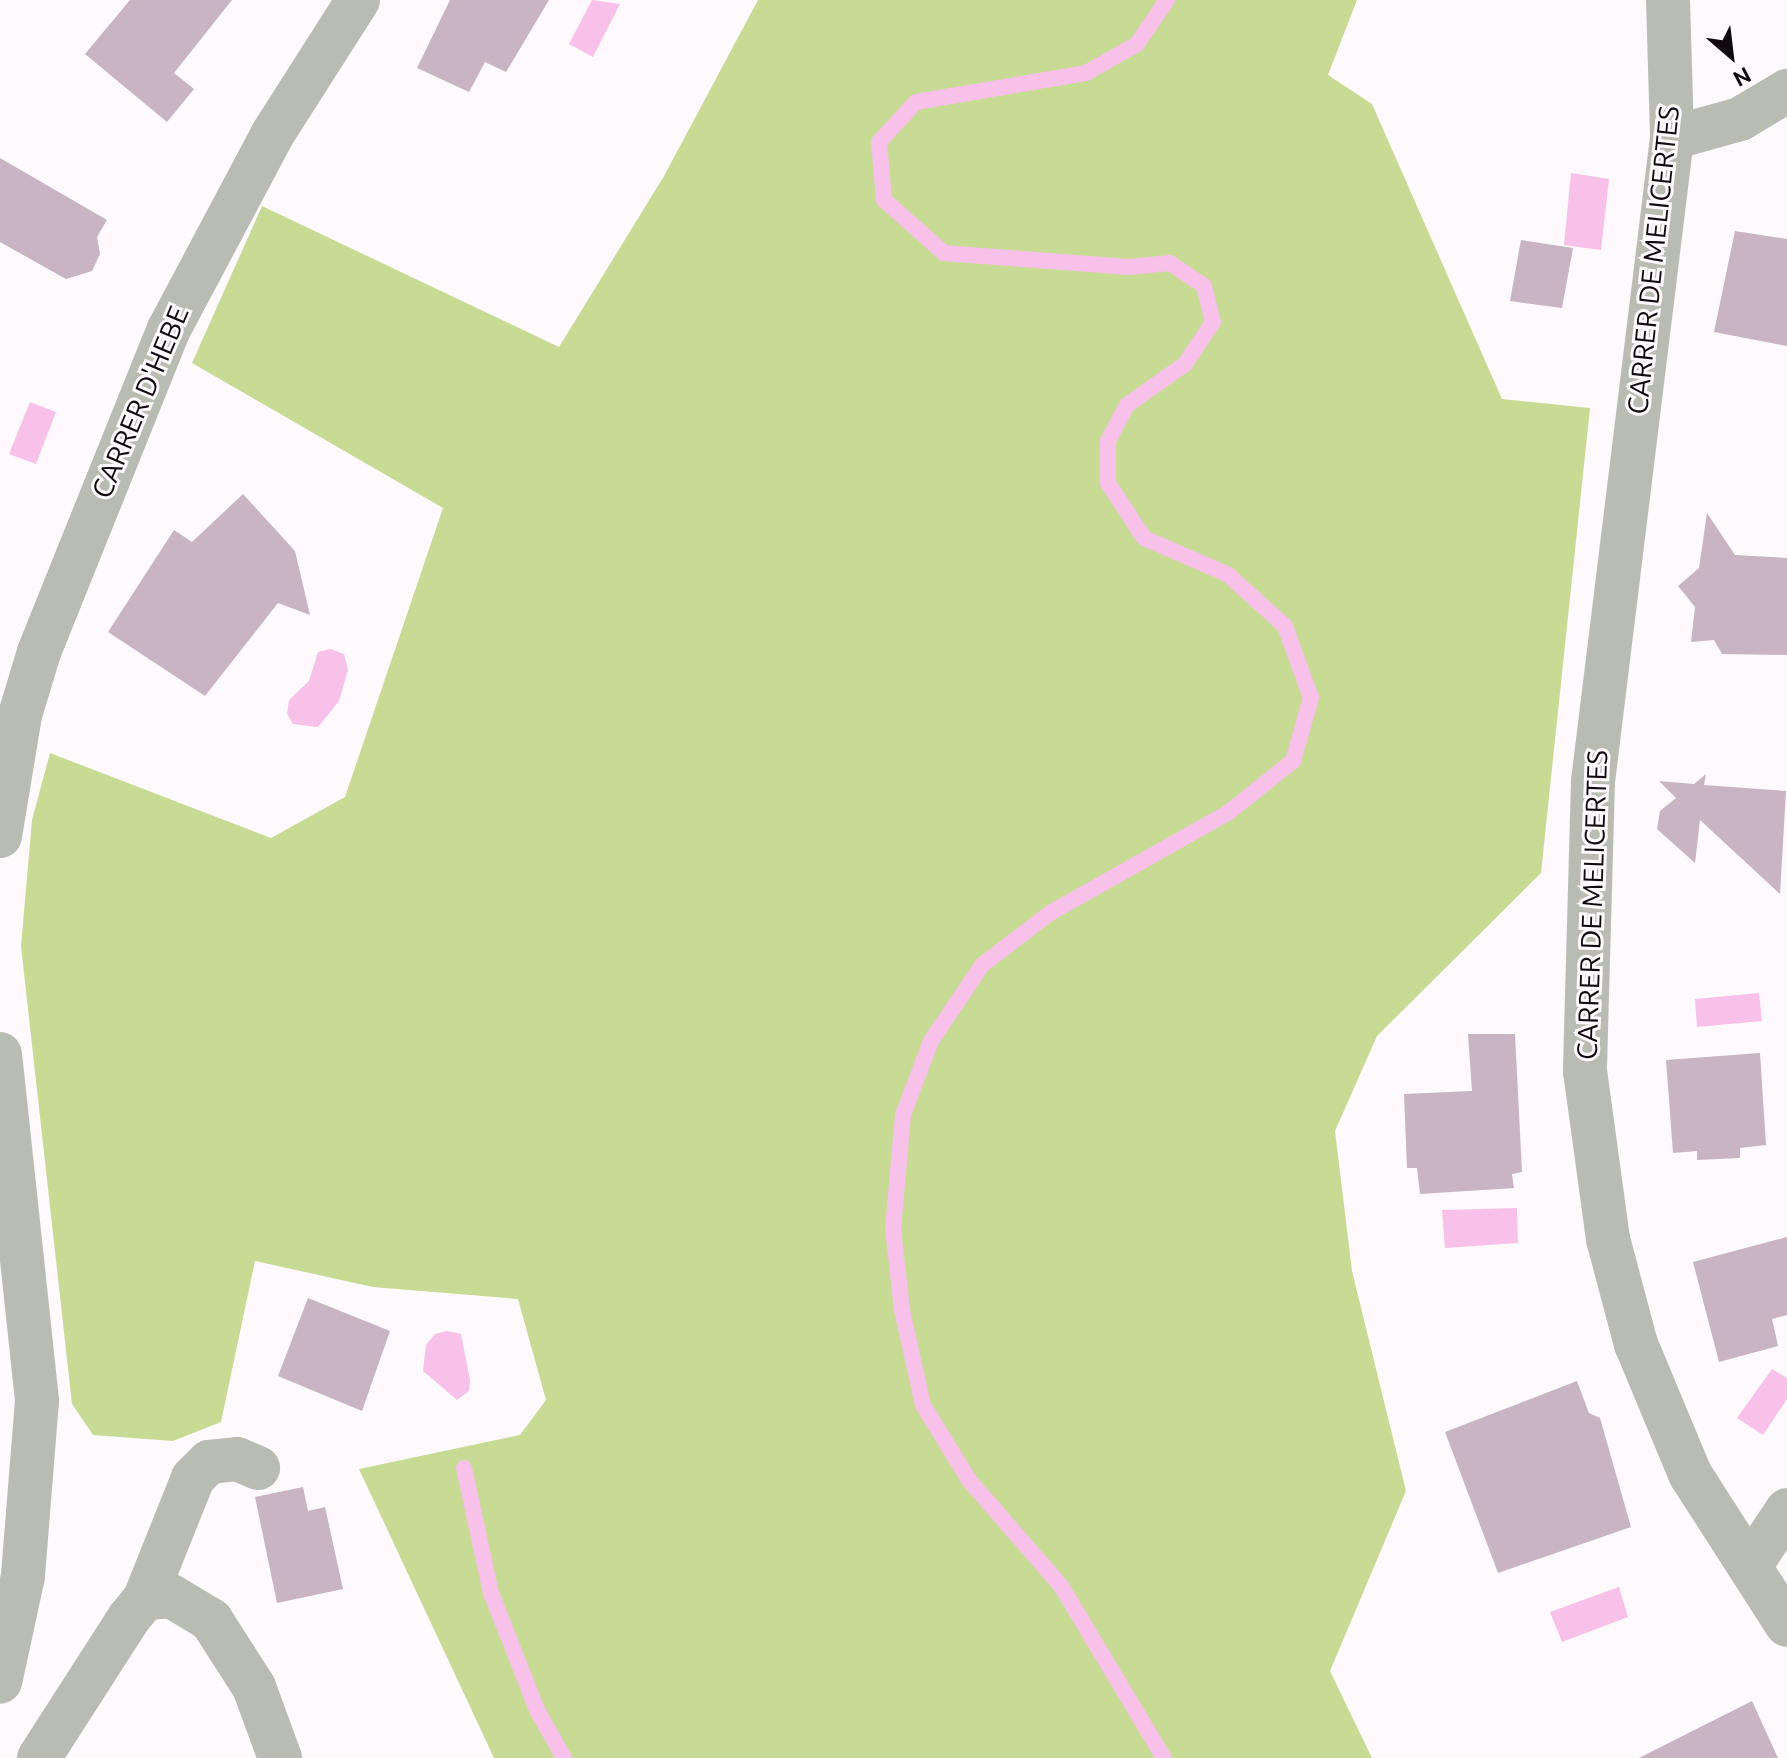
<!DOCTYPE html>
<style>
body{margin:0}
#map{position:relative;width:1787px;height:1758px;overflow:hidden;background:#fdf9fc;font-family:Ubuntu,sans-serif}
div>[style]{position:absolute}
[style*='--x']{left:calc(var(--x)*1px);top:calc(var(--y)*1px);width:calc(var(--w)*1px);rotate:calc(var(--a)*1deg)}
.green>*{inset:0;background:#c7db94}
.water>*{inset:0;background:#f7c1e9}
.stream>*{height:16px;margin:-8px;padding:0 8px;transform-origin:8px;border-radius:8px;background:#f7c1e9}
.building>*{inset:0;background:#c8b4c2}
.minor>*{height:44px;margin:-22px;padding:0 22px;transform-origin:22px;border-radius:22px;background:#b9bcb3}
span{translate:-50% -50%;white-space:nowrap;text-align:center;line-height:1.15;-webkit-text-stroke:6px #fdf9fc;paint-order:stroke}
.street-label{font-size:28px;color:#100a0e}
.north{position:absolute;left:1691px;top:16px;width:80px;height:80px;-webkit-text-stroke:6px #fdf9fc;paint-order:stroke;rotate:152deg;font-size:22px;font-weight:700;line-height:32px;text-align:center;color:#100a0e}
.north::after{content:'';display:block;margin:auto;width:28px;height:36px;background:#100a0e;clip-path:polygon(50% 0,100% 100%,50% 72%,0 100%)}
</style>
<div id="map">
<div class="green">
<i style="clip-path:polygon(758px 0,1357px 0,1328px 75px,1372px 104px,1502px 399px,1590px 408px,1541px 873px,1377px 1036px,1335px 1131px,1352px 1271px,1406px 1491px,1330px 1671px,1372px 1758px,494px 1758px,359px 1469px,520px 1435px,546px 1400px,518px 1299px,373px 1287px,255px 1261px,221px 1422px,173px 1441px,93px 1435px,72px 1404px,21px 946px,32px 820px,50px 753px,271px 838px,345px 797px,443px 508px,192px 363px,262px 206px,559px 347px,664px 176px)"></i>
</div>
<div class="water">
<i style="clip-path:polygon(592px 0,620px 4px,593px 57px,569px 44px)"></i>
<i style="clip-path:polygon(1571px 173px,1609px 179px,1601px 250px,1564px 245px)"></i>
<i style="clip-path:polygon(30px 402px,56px 412px,36px 464px,9px 454px)"></i>
<i style="clip-path:polygon(331px 649px,344px 654px,348px 670px,339px 701px,318px 727px,293px 724px,287px 714px,289px 700px,309px 681px,318px 652px)"></i>
<i style="clip-path:polygon(1759px 993px,1762px 1021px,1697px 1027px,1695px 999px)"></i>
<i style="clip-path:polygon(1517px 1208px,1518px 1243px,1445px 1248px,1442px 1210px)"></i>
<i style="clip-path:polygon(447px 1331px,461px 1334px,470px 1380px,469px 1391px,457px 1400px,423px 1371px,426px 1345px,435px 1334px)"></i>
<i style="clip-path:polygon(1772px 1369px,1787px 1378px,1787px 1399px,1763px 1435px,1737px 1418px)"></i>
<i style="clip-path:polygon(1619px 1587px,1628px 1617px,1562px 1642px,1550px 1612px)"></i>
</div>
<div class="stream">
<i style="--x:464;--y:1468;--w:128;--a:77.8"></i>
<i style="--x:491;--y:1593;--w:126;--a:68.5"></i>
<i style="--x:537;--y:1710;--w:55;--a:60.6"></i>
<i style="--x:1164;--y:1758;--w:200;--a:-120.9"></i>
<i style="--x:1061;--y:1586;--w:140;--a:-131"></i>
<i style="--x:969;--y:1480;--w:88;--a:-121.5"></i>
<i style="--x:923;--y:1405;--w:97;--a:-102.5"></i>
<i style="--x:902;--y:1310;--w:81;--a:-96.3"></i>
<i style="--x:893;--y:1229;--w:114;--a:-85"></i>
<i style="--x:903;--y:1115;--w:79;--a:-69.3"></i>
<i style="--x:931;--y:1041;--w:92;--a:-56.1"></i>
<i style="--x:982;--y:965;--w:86;--a:-37.4"></i>
<i style="--x:1050;--y:913;--w:206;--a:-29.4"></i>
<i style="--x:1229;--y:812;--w:82;--a:-38.6"></i>
<i style="--x:1293;--y:761;--w:66;--a:-74.1"></i>
<i style="--x:1311;--y:698;--w:77;--a:-109.9"></i>
<i style="--x:1285;--y:626;--w:78;--a:-138.1"></i>
<i style="--x:1227;--y:574;--w:90;--a:-156.6"></i>
<i style="--x:1144;--y:538;--w:66;--a:-123.2"></i>
<i style="--x:1108;--y:483;--w:42;--a:-90"></i>
<i style="--x:1108;--y:441;--w:41;--a:-62.2"></i>
<i style="--x:1127;--y:405;--w:71;--a:-35.3"></i>
<i style="--x:1185;--y:364;--w:50;--a:-56.3"></i>
<i style="--x:1213;--y:322;--w:37;--a:-104"></i>
<i style="--x:1204;--y:286;--w:41;--a:-145.9"></i>
<i style="--x:1170;--y:263;--w:41;--a:174.4"></i>
<i style="--x:1129;--y:267;--w:186;--a:-175.7"></i>
<i style="--x:944;--y:253;--w:80;--a:-138.5"></i>
<i style="--x:884;--y:200;--w:58;--a:-94.9"></i>
<i style="--x:879;--y:142;--w:54;--a:-47.2"></i>
<i style="--x:916;--y:102;--w:172;--a:-9.7"></i>
<i style="--x:1086;--y:73;--w:59;--a:-29.6"></i>
<i style="--x:1137;--y:44;--w:53;--a:-55.7"></i>
</div>
<div class="building">
<i style="clip-path:polygon(130px 0,232px 0,174px 73px,194px 89px,167px 122px,85px 54px)"></i>
<i style="clip-path:polygon(450px 0,549px 0,506px 72px,485px 62px,469px 92px,417px 68px)"></i>
<i style="clip-path:polygon(0 158px,107px 220px,97px 237px,100px 254px,92px 271px,66px 279px,0 242px)"></i>
<i style="clip-path:polygon(1735px 231px,1787px 239px,1787px 346px,1714px 332px)"></i>
<i style="clip-path:polygon(1521px 240px,1573px 248px,1562px 308px,1510px 301px)"></i>
<i style="clip-path:polygon(243px 494px,295px 551px,310px 615px,278px 603px,205px 696px,108px 632px,174px 530px,192px 542px)"></i>
<i style="clip-path:polygon(1707px 513px,1735px 555px,1787px 558px,1787px 655px,1722px 654px,1714px 640px,1691px 642px,1695px 607px,1678px 586px,1699px 568px)"></i>
<i style="clip-path:polygon(1706px 774px,1704px 785px,1786px 791px,1780px 894px,1700px 820px,1695px 863px,1657px 829px,1660px 811px,1676px 798px,1659px 781px,1694px 784px)"></i>
<i style="clip-path:polygon(1468px 1034px,1515px 1034px,1522px 1172px,1512px 1174px,1514px 1188px,1420px 1194px,1417px 1168px,1407px 1168px,1404px 1094px,1472px 1091px)"></i>
<i style="clip-path:polygon(1760px 1053px,1766px 1145px,1740px 1148px,1740px 1158px,1697px 1160px,1697px 1151px,1673px 1153px,1666px 1060px)"></i>
<i style="clip-path:polygon(1787px 1237px,1787px 1315px,1772px 1319px,1778px 1346px,1719px 1362px,1693px 1262px)"></i>
<i style="clip-path:polygon(308px 1298px,390px 1331px,362px 1411px,278px 1376px)"></i>
<i style="clip-path:polygon(1577px 1381px,1589px 1413px,1600px 1418px,1631px 1527px,1498px 1573px,1445px 1432px)"></i>
<i style="clip-path:polygon(303px 1487px,308px 1511px,325px 1507px,343px 1589px,277px 1603px,255px 1497px)"></i>
<i style="clip-path:polygon(1752px 1701px,1778px 1758px,1639px 1758px)"></i>
</div>
<div class="minor">
<i style="--x:1668;--y:0;--w:138;--a:88.3"></i>
<i style="--x:1672;--y:138;--w:648;--a:97"></i>
<i style="--x:1593;--y:781;--w:290;--a:91.6"></i>
<i style="--x:1585;--y:1071;--w:170;--a:82.2"></i>
<i style="--x:1608;--y:1239;--w:109;--a:75.1"></i>
<i style="--x:1636;--y:1344;--w:141;--a:67.4"></i>
<i style="--x:1690;--y:1474;--w:179;--a:57.3"></i>
<i style="--x:1672;--y:138;--w:71;--a:-15.6"></i>
<i style="--x:1740;--y:119;--w:55;--a:-30.8"></i>
<i style="--x:0;--y:836;--w:123;--a:-80.6"></i>
<i style="--x:20;--y:715;--w:66;--a:-73.2"></i>
<i style="--x:39;--y:652;--w:348;--a:-68.1"></i>
<i style="--x:169;--y:329;--w:220;--a:-62"></i>
<i style="--x:272;--y:135;--w:160;--a:-57.5"></i>
<i style="--x:0;--y:1054;--w:349;--a:83.9"></i>
<i style="--x:37;--y:1401;--w:176;--a:94.6"></i>
<i style="--x:23;--y:1576;--w:108;--a:102.2"></i>
<i style="--x:1750;--y:1566;--w:67;--a:-56.5"></i>
<i style="--x:145;--y:1598;--w:129;--a:-68.2"></i>
<i style="--x:193;--y:1478;--w:23;--a:-45"></i>
<i style="--x:209;--y:1462;--w:28;--a:-6"></i>
<i style="--x:237;--y:1459;--w:23;--a:23"></i>
<i style="--x:39;--y:1758;--w:166;--a:-57.3"></i>
<i style="--x:129;--y:1618;--w:26;--a:-51"></i>
<i style="--x:145;--y:1598;--w:26;--a:-4"></i>
<i style="--x:171;--y:1596;--w:47;--a:31"></i>
<i style="--x:211;--y:1620;--w:80;--a:57.3"></i>
<i style="--x:254;--y:1687;--w:76;--a:69.9"></i>
</div>
<div class="street-label">
<span style="left:1653px;top:260px;rotate:-84deg">CARRER DE MELICERTES</span>
<span style="left:140px;top:402px;rotate:-67deg">CARRER D'HEBE</span>
<span style="left:1592px;top:905px;rotate:-88deg">CARRER DE MELICERTES</span>
</div>
<div class="north">N</div>
</div>
